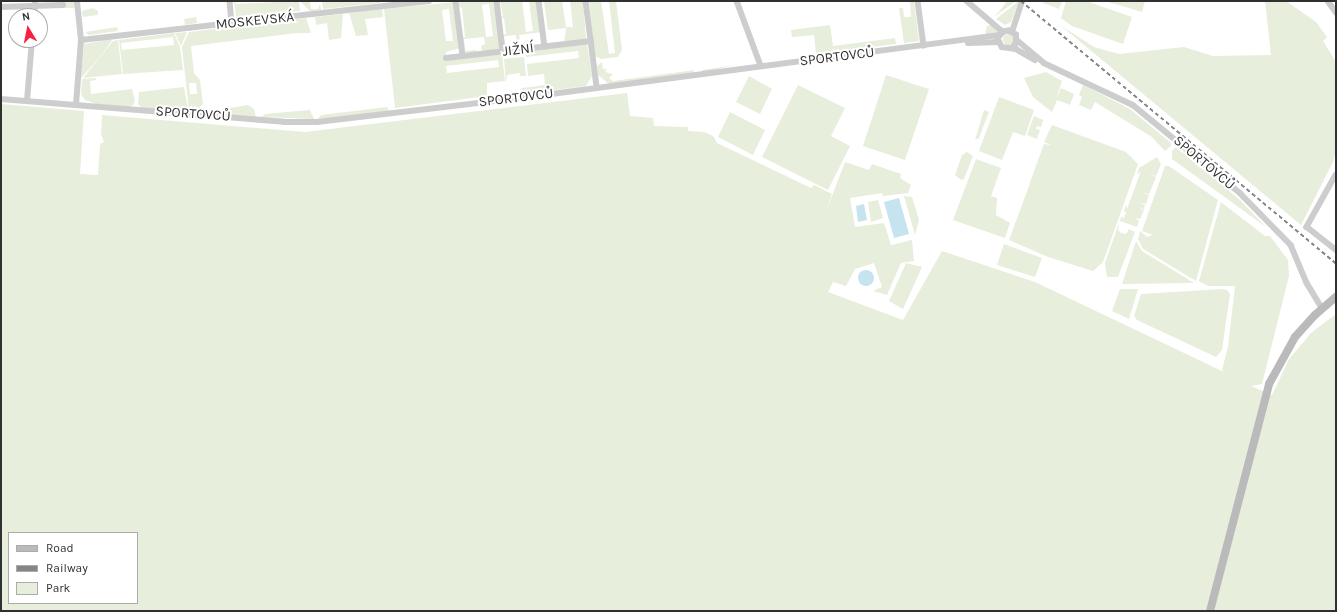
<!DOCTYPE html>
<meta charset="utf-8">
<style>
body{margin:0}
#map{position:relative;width:1337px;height:612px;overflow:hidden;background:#fff;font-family:Karla,sans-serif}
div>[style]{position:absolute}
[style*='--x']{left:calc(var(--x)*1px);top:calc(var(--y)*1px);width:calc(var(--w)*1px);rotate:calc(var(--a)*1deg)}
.green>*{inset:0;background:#e7eedc}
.round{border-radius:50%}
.water>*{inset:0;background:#c6e3f0}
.street>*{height:5.5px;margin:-2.75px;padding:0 2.75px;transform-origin:2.75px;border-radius:2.75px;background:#cdcdcd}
.secondary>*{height:8px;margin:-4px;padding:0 4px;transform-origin:4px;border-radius:4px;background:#bababa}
.rail>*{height:1.5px;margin-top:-0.75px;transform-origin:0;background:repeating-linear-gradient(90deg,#858585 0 4px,transparent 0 7px)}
span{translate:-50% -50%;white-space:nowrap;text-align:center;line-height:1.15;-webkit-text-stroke:4px #fff;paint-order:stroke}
.street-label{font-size:14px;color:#303030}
.frame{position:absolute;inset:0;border:2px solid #303030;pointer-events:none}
.legend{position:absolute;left:8px;top:532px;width:130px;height:72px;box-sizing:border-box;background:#fff;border:1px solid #acacac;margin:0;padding:5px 7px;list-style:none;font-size:12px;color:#303030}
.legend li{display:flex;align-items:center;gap:8px;height:20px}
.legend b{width:20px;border:1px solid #acacac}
.north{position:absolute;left:8px;top:8px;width:40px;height:40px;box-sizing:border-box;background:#fff;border:1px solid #acacac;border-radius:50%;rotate:350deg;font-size:11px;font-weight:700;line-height:16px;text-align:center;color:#303030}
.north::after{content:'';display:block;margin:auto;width:14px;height:18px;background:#f72144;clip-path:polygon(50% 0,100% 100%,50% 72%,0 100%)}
</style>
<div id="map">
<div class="green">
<i style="clip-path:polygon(74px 1px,75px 8px,63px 8px,63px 2px)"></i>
<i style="clip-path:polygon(234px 1px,237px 4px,299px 1px,300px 11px,236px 18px)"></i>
<i style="clip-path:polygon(300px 1px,310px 1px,311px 9px,318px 9px,320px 4px,321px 10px,310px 11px)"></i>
<i style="clip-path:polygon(322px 1px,380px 1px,380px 3px,323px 9px)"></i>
<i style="clip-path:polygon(evenodd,460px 1px,496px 1px,500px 50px,482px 53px,481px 46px,485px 44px,484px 37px,464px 39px,465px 51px,476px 50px,476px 54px,465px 52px,462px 38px,465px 37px,462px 8px,458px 6px,460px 1px,489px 4px,493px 36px,486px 37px,482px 5px,489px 4px)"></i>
<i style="clip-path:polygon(500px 1px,522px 1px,526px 32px,533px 31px,529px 1px,538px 1px,542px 32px,519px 35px,520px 39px,516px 40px,516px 35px,504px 36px,506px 48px,517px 47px,506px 49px,502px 35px,506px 34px,504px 18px,500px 18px,503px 16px)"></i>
<i style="clip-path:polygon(540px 1px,562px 1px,566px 27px,573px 27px,570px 1px,583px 1px,586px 39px,564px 43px,566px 28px,548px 30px,544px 2px)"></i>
<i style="clip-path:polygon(589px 1px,601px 1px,609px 54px,615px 53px,609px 1px,616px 1px,622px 50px,618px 57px,601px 59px,595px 56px)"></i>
<i style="clip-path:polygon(910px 1px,914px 1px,919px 41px,904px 43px,899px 8px,903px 8px,904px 17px,911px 17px)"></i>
<i style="clip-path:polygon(1007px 1px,1016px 1px,994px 17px,1001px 9px)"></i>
<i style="clip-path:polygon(1019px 1px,1011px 22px,1005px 25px,996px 19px)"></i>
<i style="clip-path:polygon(1044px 1px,1062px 1px,1059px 9px,1043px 3px)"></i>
<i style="clip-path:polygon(1066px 1px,1086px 1px,1132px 17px,1123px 44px,1072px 26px,1061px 18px)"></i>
<i style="clip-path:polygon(1105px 1px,1145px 1px,1142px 12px)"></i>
<i style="clip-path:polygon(1265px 1px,1286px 1px,1316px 22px,1327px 37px,1323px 41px,1336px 62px,1336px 150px,1333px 162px,1301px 225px,1060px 25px,1094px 47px,1119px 54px,1184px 47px,1213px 56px,1271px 55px)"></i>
<i style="clip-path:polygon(evenodd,455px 2px,460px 48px,446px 52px,446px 59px,502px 54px,505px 81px,487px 83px,487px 96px,395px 108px,384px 9px,455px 2px,449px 9px,453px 41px,446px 41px,442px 10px,449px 9px,455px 2px,498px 60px,499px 67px,447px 73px,446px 66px,498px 60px)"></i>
<i style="clip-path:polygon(93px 8px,98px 11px,98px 15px,83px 17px,82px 11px)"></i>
<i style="clip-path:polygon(382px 9px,383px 17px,365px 19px,368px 35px,356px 36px,349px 13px)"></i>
<i style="clip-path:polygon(343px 14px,341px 38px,329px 40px,327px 23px,316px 25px,315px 17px)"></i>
<i style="clip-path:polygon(196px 17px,197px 23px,185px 25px,184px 19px)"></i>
<i style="clip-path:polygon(evenodd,306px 18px,311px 33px,297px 33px,191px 46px,194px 73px,200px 80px,203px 104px,196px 111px,189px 111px,182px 47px,189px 32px,306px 18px,189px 83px,196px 83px,197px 94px,190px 94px,189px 83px)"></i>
<i style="clip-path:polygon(830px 25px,833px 46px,895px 38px,896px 44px,816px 54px,814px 35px,792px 37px,791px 30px)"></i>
<i style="clip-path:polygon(992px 25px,999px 30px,999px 33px,985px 35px,987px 26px)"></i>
<i style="clip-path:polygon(117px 27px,118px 31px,89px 35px,85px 32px)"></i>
<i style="clip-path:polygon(187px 32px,181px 46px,175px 33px)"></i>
<i style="clip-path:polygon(evenodd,174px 33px,180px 47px,183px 70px,123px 74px,119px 40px,174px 33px,173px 37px,174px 45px,122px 50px,121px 43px,173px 37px)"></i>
<i class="round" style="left:1002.5px;top:33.5px;width:11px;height:11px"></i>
<i style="clip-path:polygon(113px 39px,99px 58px,81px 78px,84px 44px)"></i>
<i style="clip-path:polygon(118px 40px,122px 74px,83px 78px,113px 41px)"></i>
<i style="clip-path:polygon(587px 44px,592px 76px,586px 86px,523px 94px,522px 88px,545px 85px,544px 74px,528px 76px,527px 64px,579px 58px,578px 51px,526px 57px,525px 50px)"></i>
<i style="clip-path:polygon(524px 57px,526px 76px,520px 76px,520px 73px,507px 75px,506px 84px,504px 59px)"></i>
<i style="clip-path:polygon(602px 62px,603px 69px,607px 69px,605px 72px,613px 74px,609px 78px,613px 81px,695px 70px,692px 73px,609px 84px,598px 75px,597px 66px)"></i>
<i style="clip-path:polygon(737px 65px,703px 72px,702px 70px)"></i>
<i style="clip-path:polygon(1046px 72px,1062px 81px,1056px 99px,1061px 88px,1074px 94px,1070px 105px,1057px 100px,1052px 112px,1033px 97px,1024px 78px)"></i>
<i style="clip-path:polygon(886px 75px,929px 89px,905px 160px,863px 146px)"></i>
<i style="clip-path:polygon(749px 76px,772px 89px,760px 114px,736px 102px)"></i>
<i style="clip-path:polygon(96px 78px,96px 80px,90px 81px,91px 94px,132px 89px,135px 101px,133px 105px,129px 107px,96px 104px,85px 100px,81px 94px,82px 79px)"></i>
<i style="clip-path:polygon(798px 85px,845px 108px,831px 136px,850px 146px,828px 190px,762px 157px)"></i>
<i style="clip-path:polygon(1083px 85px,1130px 109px,1171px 143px,1171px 146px,1165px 151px,1152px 137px,1095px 102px,1091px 110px,1079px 105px,1082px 97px,1079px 95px)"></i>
<i style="clip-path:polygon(184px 87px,188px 109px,186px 111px,142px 108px,138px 104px,139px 92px)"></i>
<i style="clip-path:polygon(evenodd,627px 93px,630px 116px,653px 118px,654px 126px,688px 127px,688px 131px,704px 132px,713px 136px,717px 143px,811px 188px,814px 185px,832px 194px,824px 217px,845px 162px,869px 170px,872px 164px,901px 174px,900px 178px,911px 185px,908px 193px,883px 196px,882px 193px,850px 198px,855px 227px,884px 223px,891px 245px,912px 240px,914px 261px,901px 263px,887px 295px,873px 291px,882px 287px,874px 263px,855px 269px,846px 286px,833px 282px,828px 292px,903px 320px,942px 251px,1035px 282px,1224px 372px,1222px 370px,1228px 347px,1235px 286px,1208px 286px,1199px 281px,1221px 202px,1265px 236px,1270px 236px,1288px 260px,1289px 276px,1262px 384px,1251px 386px,1272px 395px,1289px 359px,1312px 332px,1336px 314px,1336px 611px,1px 611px,1px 104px,84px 111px,80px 174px,98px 175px,100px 144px,104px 142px,101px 134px,102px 115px,305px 132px,627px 93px,9px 533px,137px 533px,137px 603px,9px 603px,9px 533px)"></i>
<i style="clip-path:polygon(999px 97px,1034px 110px,1025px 136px,1013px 132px,1002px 160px,979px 151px)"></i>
<i style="clip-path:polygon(248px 105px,254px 109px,256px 117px,201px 113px)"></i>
<i style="clip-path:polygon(387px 107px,389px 111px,318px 119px,321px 115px)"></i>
<i style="clip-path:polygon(310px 110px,314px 119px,262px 117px,265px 114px)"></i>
<i style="clip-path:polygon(984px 110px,989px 112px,979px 138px,975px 140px)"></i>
<i style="clip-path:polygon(730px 112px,765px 130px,753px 155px,718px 137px)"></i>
<i style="clip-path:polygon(1034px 116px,1043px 120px,1041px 127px,1037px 126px,1036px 129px,1040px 130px,1037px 139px,1027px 135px)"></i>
<i style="clip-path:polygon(1052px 125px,1126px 152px,1138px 164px,1103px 262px,1093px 271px,1048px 257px,1009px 240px,1029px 186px,1031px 186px,1029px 185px,1044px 144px,1051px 145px,1044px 142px)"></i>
<i style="clip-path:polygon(1176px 147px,1240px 200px,1266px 227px,1172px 159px,1172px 151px)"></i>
<i style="clip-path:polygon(967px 152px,973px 156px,964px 179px,961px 180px,955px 175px,962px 155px)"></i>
<i style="clip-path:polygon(1157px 157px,1161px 164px,1156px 176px,1148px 174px,1156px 177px,1149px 194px,1141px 192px,1149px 195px,1146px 204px,1138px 202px,1145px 205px,1144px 209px,1138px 207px,1144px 210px,1140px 219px,1135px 218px,1139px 221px,1137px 227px,1120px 221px,1121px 217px,1124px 218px,1126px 212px,1124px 211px,1126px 204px,1127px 209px,1141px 171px,1137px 175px,1139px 168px)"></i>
<i style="clip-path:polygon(976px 159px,1001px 168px,991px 196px,997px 198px,996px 215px,1010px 223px,1005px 238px,953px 220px)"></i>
<i style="clip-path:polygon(1165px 166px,1169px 166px,1218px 200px,1196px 281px,1143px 249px,1138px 239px,1140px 231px,1147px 237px,1153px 235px,1142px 231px)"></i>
<i style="clip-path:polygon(904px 196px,912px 197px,919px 220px,915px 235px)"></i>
<i style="clip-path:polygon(878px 200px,883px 218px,871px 222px,868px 202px)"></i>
<i style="clip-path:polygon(1119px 223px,1118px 230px,1121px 233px,1126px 234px,1129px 229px,1135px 232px,1118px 277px,1107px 277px,1105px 263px)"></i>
<i style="clip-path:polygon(1136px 241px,1142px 251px,1194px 283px,1122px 284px)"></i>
<i style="clip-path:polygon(1004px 244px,1042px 258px,1035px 277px,997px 265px)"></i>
<i style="clip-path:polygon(906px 263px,922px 267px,903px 309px,889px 301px)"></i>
<i style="clip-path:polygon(1120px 289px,1138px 289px,1129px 319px,1112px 311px)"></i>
<i style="clip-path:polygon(1223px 289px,1227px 290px,1230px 294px,1222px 350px,1216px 357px,1137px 320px,1134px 316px,1141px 294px)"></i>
</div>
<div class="water">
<i style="clip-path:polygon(899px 198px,909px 234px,894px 238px,884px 202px)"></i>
<i style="clip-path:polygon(864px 204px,867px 220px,858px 222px,856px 206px)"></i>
<i class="round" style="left:858px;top:270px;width:16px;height:16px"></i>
</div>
<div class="street">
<i style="--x:230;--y:1;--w:22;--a:85"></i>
<i style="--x:456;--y:1;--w:55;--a:82.7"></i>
<i style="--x:497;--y:1;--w:50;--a:83.2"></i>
<i style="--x:539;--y:1;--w:46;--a:82.6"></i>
<i style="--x:586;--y:1;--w:87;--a:82.7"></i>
<i style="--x:737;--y:1;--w:69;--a:69.7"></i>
<i style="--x:918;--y:1;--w:45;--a:82.4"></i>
<i style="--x:967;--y:1;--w:48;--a:40.7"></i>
<i style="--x:1328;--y:1;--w:14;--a:54"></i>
<i style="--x:1;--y:7;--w:62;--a:-1.8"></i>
<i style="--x:34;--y:16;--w:15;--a:-86"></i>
<i style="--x:1012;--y:32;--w:33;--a:-72"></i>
<i style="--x:81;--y:40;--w:350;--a:-6.4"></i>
<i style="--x:1017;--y:40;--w:35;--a:40"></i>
<i style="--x:1044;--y:63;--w:98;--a:25.3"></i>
<i style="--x:1133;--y:105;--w:139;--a:39.4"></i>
<i style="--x:1240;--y:193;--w:73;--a:45.6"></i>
<i style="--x:1291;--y:245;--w:41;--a:67.2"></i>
<i style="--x:1307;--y:283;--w:29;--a:59"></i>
<i style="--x:968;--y:43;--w:31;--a:-2"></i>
<i style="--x:1012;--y:48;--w:6;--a:-51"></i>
<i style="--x:1016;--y:43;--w:8;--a:-90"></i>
<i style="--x:1016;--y:35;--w:8;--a:-150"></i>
<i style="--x:1009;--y:31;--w:6;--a:171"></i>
<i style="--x:1003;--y:32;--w:9;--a:126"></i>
<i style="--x:998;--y:39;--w:9;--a:63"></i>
<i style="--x:1002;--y:47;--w:14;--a:8"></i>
<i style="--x:1016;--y:49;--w:22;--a:30"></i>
<i style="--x:446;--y:58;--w:146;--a:-6.7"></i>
<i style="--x:1;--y:99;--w:284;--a:4.6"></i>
<i style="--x:284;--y:122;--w:33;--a:0"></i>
<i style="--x:317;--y:122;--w:205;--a:-6.7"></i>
<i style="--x:521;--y:98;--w:483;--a:-7.5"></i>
<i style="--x:27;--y:101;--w:61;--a:-85.3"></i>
<i style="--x:76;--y:105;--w:65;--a:-85.6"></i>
<i style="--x:81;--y:40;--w:39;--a:-96"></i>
<i style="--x:1336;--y:175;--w:60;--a:119.1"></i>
<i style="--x:1307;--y:227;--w:37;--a:38"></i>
</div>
<div class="secondary">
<i style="--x:1210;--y:611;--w:235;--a:-75.4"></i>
<i style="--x:1269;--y:384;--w:54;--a:-61"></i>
<i style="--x:1295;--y:337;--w:30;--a:-48"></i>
<i style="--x:1315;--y:315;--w:28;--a:-41"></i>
</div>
<div class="rail">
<i style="--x:1021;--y:1;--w:410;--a:39.8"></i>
</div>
<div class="street-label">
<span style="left:255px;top:21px;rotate:-6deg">MOSKEVSKÁ</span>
<span style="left:518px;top:50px;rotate:-7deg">JIŽNÍ</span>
<span style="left:837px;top:57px;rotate:-7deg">SPORTOVCŮ</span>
<span style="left:516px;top:98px;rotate:-7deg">SPORTOVCŮ</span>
<span style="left:193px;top:114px;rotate:4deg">SPORTOVCŮ</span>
<span style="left:1204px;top:163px;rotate:40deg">SPORTOVCŮ</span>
</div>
<div class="frame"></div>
<ul class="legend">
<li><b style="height:5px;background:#bababa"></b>Road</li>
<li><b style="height:5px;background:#858585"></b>Railway</li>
<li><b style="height:11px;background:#e7eedc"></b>Park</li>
</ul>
<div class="north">N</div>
</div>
